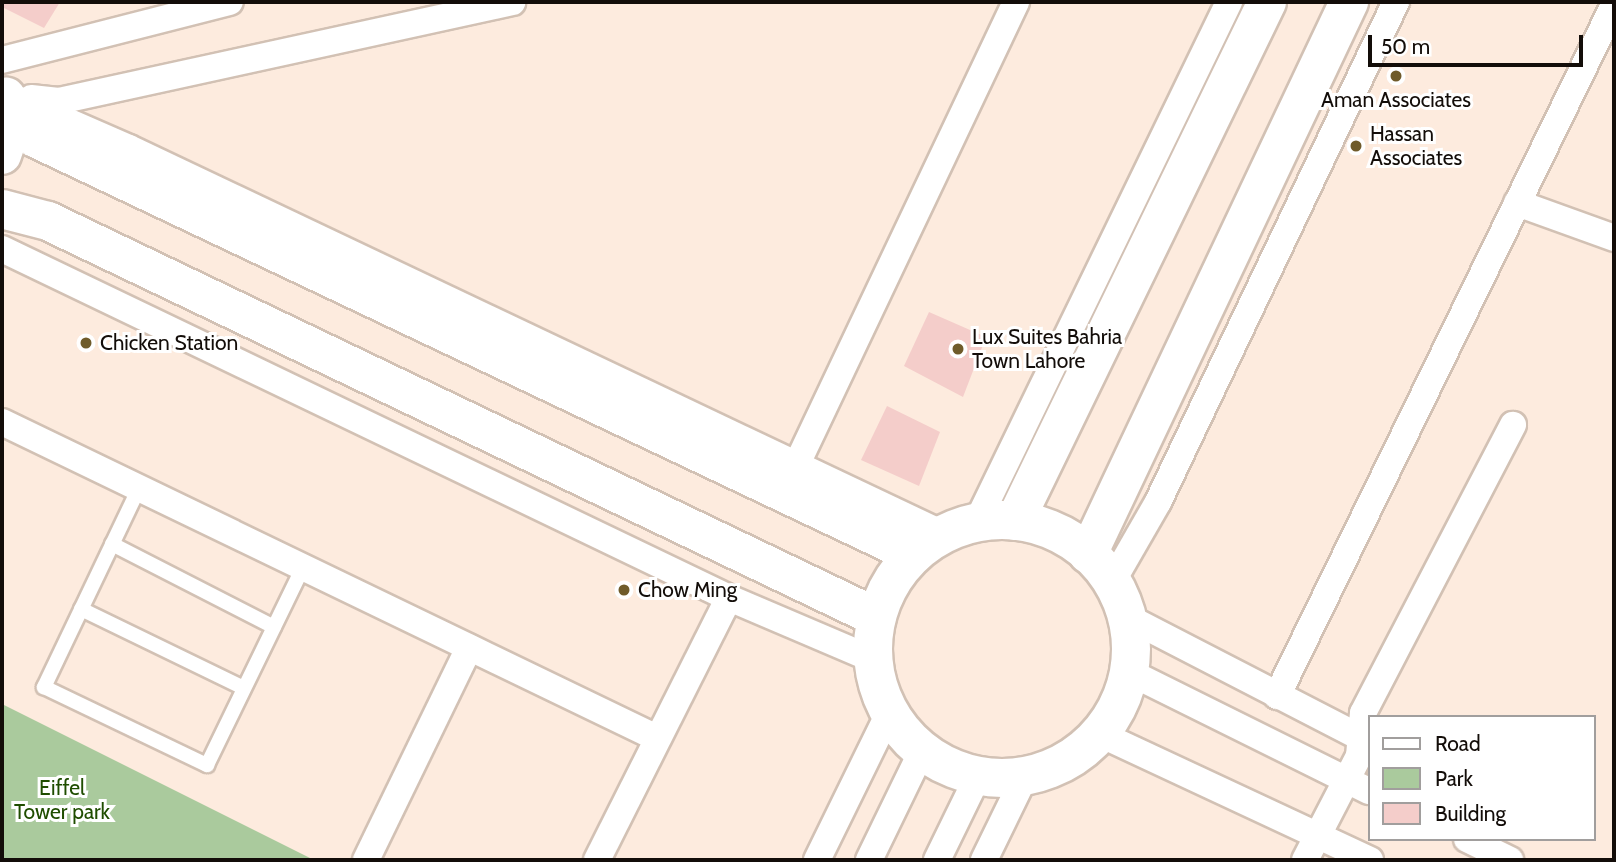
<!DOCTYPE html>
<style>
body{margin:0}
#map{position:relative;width:1616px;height:862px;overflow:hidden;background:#fdebde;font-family:Cabin,sans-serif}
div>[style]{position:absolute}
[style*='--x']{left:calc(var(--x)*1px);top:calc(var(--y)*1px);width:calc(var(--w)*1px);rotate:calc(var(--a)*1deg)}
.green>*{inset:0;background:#aaca9d}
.building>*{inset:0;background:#f4cdca}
.roads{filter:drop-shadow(2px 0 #d2c1b4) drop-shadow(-2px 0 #d2c1b4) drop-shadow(0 2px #d2c1b4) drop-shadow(0 -2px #d2c1b4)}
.lane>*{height:14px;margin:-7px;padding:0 7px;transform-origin:7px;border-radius:7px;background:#fff}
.street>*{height:26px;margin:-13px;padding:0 13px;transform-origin:13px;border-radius:13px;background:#fff}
.secondary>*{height:38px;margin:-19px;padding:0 19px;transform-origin:19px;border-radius:19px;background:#fff}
.secondary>.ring{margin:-19px;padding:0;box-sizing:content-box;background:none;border:38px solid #fff;border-radius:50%}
.dots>*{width:19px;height:19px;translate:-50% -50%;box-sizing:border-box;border:4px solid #fff;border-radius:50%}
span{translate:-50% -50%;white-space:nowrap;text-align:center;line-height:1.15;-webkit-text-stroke:6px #fff;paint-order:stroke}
.poi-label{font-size:21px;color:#130d09}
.left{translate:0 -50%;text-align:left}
.park-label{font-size:21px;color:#1f4d00}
.frame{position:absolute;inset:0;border:4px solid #130d09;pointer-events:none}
.legend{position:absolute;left:1368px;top:715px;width:228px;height:126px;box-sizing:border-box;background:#fff;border:2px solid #a19e9d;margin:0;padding:9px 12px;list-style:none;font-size:21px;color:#130d09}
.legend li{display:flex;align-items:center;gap:14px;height:35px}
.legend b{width:35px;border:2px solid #a19e9d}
.scale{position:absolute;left:1368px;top:35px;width:215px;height:32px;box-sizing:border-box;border:4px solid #130d09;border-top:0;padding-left:9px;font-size:21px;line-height:24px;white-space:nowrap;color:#130d09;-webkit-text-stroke:5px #fff;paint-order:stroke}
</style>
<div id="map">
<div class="green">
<i style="clip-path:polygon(2px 704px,314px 860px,2px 860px)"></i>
</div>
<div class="building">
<i style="clip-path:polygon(2px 2px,60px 2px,44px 28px,2px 7px)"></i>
<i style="clip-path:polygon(929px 312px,986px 337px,963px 397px,904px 366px)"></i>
<i style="clip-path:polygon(887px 406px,940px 432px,919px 486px,861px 460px)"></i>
</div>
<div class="roads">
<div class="lane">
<i style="--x:139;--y:488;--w:221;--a:115.5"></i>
<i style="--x:44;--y:687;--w:181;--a:25.6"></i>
<i style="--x:207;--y:765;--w:220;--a:-64.1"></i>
<i style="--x:112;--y:544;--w:182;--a:27.1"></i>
<i style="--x:81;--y:609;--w:181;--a:25.9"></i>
</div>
<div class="street">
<i style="--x:2;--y:60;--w:235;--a:-14.3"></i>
<i style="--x:5;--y:94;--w:135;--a:23.5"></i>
<i style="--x:129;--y:148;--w:901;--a:25.37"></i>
<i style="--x:31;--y:98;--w:28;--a:6"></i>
<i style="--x:59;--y:101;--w:464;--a:-12.3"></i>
<i style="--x:1517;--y:203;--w:103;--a:19.8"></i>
<i style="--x:2;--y:249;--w:806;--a:25.64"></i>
<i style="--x:729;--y:598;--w:155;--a:23.1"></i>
<i style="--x:2;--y:422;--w:727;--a:25.75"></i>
<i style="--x:796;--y:466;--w:514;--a:-64.63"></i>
<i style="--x:977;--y:522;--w:578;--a:-64.14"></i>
<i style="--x:1112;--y:582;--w:92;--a:-60.1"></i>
<i style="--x:1158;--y:502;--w:554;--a:-64.55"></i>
<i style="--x:1127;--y:617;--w:272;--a:27.3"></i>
<i style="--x:1129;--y:672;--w:268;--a:26.4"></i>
<i style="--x:1277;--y:696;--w:769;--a:-64"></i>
<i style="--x:1100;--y:734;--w:298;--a:25"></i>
<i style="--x:1467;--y:839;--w:48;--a:26"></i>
<i style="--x:366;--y:860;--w:236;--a:-64.1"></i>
<i style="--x:597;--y:860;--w:293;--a:-63.3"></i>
<i style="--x:817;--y:860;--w:164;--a:-63.9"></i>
<i style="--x:869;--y:860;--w:121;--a:-64.1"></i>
<i style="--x:937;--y:860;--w:93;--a:-64"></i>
<i style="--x:984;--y:860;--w:93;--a:-64"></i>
<i style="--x:1305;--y:860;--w:117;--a:-62.6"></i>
<i style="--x:1359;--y:756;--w:43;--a:-84.7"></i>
<i style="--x:1363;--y:713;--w:325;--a:-62.5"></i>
</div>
<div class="secondary">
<i style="--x:10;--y:112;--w:36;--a:46"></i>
<i style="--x:35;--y:138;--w:972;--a:25.35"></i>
<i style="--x:2;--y:155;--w:21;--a:-71"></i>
<i style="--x:9;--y:135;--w:23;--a:-88"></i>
<i style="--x:10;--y:112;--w:16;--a:-104"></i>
<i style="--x:2;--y:209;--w:48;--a:14.6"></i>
<i style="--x:48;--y:221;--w:918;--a:25.56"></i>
<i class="ring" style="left:873px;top:520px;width:220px;height:220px"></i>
<i style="--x:1015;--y:521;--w:577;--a:-64.1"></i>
<i style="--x:1088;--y:554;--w:611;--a:-64.69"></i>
</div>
</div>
<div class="dots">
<i style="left:1396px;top:76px;background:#6f5b2a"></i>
<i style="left:1356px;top:146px;background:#6f5b2a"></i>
<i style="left:86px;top:343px;background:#6f5b2a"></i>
<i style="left:958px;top:349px;background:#6f5b2a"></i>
<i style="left:624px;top:590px;background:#6f5b2a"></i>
</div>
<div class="poi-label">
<span style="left:1396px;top:100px">Aman Associates</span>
<span class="left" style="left:1370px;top:146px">Hassan<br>Associates</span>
<span class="left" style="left:972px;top:349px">Lux Suites Bahria<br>Town Lahore</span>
<span class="left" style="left:100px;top:343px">Chicken Station</span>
<span class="left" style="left:638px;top:590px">Chow Ming</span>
</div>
<div class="park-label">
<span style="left:62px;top:800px">Eiffel<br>Tower park</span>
</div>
<div class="frame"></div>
<ul class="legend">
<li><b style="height:9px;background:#fff"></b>Road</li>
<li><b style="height:19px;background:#aaca9d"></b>Park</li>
<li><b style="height:19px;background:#f4cdca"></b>Building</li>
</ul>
<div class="scale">50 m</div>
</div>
